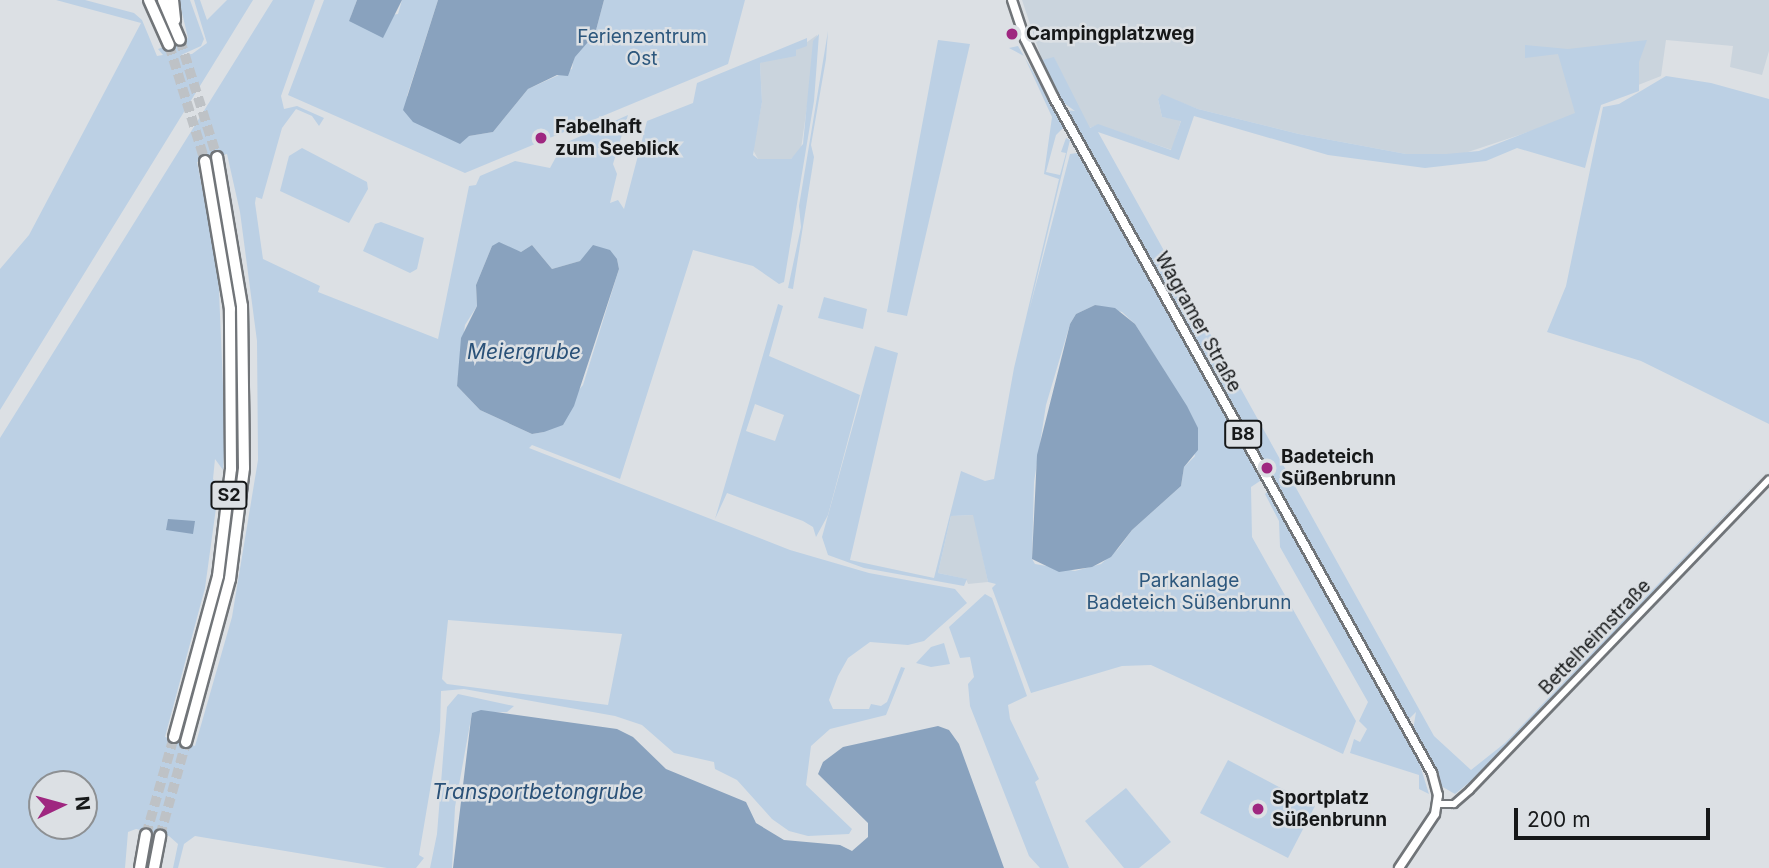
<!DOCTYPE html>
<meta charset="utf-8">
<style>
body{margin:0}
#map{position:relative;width:1769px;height:868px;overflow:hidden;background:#dce0e4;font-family:Inter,sans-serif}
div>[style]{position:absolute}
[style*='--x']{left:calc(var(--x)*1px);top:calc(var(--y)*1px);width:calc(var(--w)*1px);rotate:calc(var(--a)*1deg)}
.built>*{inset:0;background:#cad4dd}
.green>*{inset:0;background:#bcd0e4}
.water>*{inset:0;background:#89a2be}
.motorway-tunnel>*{height:10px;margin-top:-5px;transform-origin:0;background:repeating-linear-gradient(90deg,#bec2c6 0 10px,transparent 0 15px)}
.roads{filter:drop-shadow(2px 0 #717579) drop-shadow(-2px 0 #717579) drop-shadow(0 2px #717579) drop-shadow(0 -2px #717579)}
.tertiary>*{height:6px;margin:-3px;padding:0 3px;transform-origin:3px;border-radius:3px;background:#fff}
.primary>*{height:8px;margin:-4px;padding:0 4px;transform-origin:4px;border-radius:4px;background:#fff}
.motorway>*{height:10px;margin:-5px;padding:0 5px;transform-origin:5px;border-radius:5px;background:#fff}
.dots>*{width:19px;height:19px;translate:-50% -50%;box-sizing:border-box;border:4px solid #dce0e4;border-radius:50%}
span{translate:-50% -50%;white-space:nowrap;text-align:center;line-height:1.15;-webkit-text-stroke:5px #dce0e4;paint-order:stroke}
.shield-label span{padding:2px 5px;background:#dce0e4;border:2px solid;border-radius:5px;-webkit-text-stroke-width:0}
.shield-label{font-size:18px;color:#161819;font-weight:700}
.poi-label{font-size:19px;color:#161819;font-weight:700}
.left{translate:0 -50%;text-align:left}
.park-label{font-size:19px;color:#2c577d}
.street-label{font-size:19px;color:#161819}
.water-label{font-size:21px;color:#2a5178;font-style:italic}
.north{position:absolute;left:28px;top:770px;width:70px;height:70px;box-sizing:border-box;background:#dce0e4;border:2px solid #8d9093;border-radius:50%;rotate:85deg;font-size:19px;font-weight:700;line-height:28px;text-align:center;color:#161819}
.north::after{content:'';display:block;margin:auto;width:24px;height:32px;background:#9f2780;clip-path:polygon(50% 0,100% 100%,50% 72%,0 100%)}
.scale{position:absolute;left:1514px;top:808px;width:196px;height:32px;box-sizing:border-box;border:4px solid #161819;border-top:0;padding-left:9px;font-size:21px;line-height:24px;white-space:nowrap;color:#161819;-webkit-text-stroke:5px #dce0e4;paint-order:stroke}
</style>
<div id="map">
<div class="built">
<i style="clip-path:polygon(1022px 0,1769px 0,1769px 51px,1762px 75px,1730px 67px,1733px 46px,1666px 40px,1661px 76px,1575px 110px,1576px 116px,1462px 154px,1406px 154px,1299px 134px,1198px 109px,1162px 95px,1158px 99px,1162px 117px,1181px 120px,1172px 150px,1098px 125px,1089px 128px,1054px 58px,1042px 60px)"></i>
<i style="clip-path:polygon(817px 35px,801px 149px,791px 159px,758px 159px,753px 150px,762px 102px,760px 63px,796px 50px)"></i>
<i style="clip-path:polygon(974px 515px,988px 582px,968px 584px,966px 579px,938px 573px,951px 516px)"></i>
</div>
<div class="green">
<i style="clip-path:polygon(56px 0,85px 0,134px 13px,142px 20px,157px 56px,163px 55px,158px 49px,188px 38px,179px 0,190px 0,204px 39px,201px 46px,181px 55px,192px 54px,207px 43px,194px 0,200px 0,207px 20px,227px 0,253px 0,0 410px,0 269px,29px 235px,141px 23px)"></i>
<i style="clip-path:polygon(evenodd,273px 0,315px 0,281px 96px,284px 109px,297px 106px,324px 118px,319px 126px,312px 116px,296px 109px,282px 128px,262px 199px,256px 197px,255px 203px,263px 259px,320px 286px,318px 292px,438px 339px,469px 186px,476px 185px,480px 176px,515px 161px,550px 168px,563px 144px,628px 115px,613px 164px,617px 174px,610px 203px,618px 200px,624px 209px,647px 121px,693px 103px,697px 83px,807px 38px,807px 46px,796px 50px,796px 56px,760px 63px,762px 102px,753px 155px,758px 159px,791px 159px,803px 144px,813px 41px,819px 34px,814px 101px,784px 282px,779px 284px,753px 266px,693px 250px,620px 479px,532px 445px,529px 448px,790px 550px,869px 573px,955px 589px,967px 603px,924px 641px,908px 645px,870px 642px,848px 658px,838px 676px,829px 700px,833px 709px,869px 709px,871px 704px,881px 706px,887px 702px,901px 667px,905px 668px,886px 715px,830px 729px,811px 746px,806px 785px,852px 829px,849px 834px,808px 836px,789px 831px,772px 819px,737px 780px,715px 769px,714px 762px,674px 753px,642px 725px,615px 716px,464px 689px,441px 691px,440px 731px,419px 855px,424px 858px,416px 868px,387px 868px,195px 836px,184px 844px,178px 868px,173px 868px,178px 844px,169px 836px,136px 829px,128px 832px,125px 868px,0 868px,0 438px,273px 0,227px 154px,240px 212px,257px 341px,258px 460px,232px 617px,195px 746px,165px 737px,205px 588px,219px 486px,213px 479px,215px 459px,223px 470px,225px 434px,218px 267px,197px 162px,227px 154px,273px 0,532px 245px,552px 269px,580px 261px,617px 259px,619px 269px,583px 385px,544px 432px,532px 434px,480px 410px,457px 386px,465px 325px,477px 306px,476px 285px,492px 246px,521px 252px,532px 245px,273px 0,448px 620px,622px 634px,608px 705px,447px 684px,442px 679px,448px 620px,273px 0,42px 784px,84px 784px,84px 826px,42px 826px,42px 784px)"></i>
<i style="clip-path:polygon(324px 0,357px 0,349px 21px,398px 14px,402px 0,438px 0,407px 96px,469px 136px,493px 132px,528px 89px,572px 69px,574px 57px,595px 34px,604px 0,745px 0,728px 64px,465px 173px,288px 95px)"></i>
<i style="clip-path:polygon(828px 31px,826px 59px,811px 145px,814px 157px,793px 289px,788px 288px,801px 227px,799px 206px)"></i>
<i style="clip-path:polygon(938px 40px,970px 44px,907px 316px,887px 312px)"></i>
<i style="clip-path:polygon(1647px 40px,1639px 62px,1639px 91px,1601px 105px,1585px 168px,1517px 148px,1486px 161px,1425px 168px,1328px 155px,1194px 116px,1179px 160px,1098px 132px,1434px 736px,1471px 770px,1505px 743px,1769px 469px,1482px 772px,1455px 794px,1441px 786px,1413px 730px,1416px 712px,1408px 720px,1066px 110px,1075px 111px,1061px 101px,1042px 60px,1054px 57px,1090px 128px,1098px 124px,1171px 150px,1181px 121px,1162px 117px,1158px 99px,1162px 94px,1198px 109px,1299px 134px,1406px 154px,1446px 154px,1479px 151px,1575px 113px,1558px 54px,1525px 58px,1525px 45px,1568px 49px)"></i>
<i style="clip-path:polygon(evenodd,1018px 46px,1065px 126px,1056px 135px,1046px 172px,1060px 175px,1066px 153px,1061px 152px,1066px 138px,1070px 140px,1029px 311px,1070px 154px,1077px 153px,1263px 479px,1251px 487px,1252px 537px,1356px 721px,1343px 754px,1151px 665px,1122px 666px,1031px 693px,992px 588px,996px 584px,988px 582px,973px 515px,951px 516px,938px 573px,967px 579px,964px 586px,864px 568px,828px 555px,822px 537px,875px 346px,898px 353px,850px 560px,934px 578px,961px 471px,985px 481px,994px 479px,1014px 368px,1059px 179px,1044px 174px,1052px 117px,1024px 56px,1009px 48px,1018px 46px,1095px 305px,1122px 312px,1135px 324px,1173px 385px,1195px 456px,1184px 467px,1181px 486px,1132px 530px,1118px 549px,1101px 564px,1075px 571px,1035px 564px,1032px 559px,1034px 482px,1046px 405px,1070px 324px,1076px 314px,1095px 305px)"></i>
<i style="clip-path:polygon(1666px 76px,1711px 83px,1769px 99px,1769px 424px,1641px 361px,1547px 332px,1566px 286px,1603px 107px,1619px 104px)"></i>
<i style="clip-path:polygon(302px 148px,367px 182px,368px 189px,349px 223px,280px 191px,289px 156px)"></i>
<i style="clip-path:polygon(381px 222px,424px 238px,417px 269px,410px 273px,363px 251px,375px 224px)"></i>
<i style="clip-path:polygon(824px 297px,867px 309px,863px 329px,818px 318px)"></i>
<i style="clip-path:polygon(evenodd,778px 304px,783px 306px,769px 356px,860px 395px,828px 515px,816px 537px,813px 527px,803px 521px,727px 493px,715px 519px,778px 304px,755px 404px,784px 415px,775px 441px,746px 431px,755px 404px)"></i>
<i style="clip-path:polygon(1269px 490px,1415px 749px,1429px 794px,1419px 789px,1419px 775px,1350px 753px,1354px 739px,1360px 742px,1367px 729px,1359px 721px,1368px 702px,1280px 547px,1279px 521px,1265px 494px)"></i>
<i style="clip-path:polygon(985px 594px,992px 598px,1027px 696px,1008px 705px,1010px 719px,1039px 779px,1035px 782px,1069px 868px,1040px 868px,1029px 856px,970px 706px,968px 684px,974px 677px,970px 657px,960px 658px,949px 627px)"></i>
<i style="clip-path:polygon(944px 643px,950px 664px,931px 667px,916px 663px,931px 647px)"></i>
<i style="clip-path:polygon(458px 694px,514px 706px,507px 712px,472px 713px,455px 807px,452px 868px,430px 868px,437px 834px,447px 707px)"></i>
<i style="clip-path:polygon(1228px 760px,1315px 806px,1288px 858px,1200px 813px)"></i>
<i style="clip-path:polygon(1126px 788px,1171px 842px,1139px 868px,1124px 868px,1085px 821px)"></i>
</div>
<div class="water">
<i style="clip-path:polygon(357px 0,402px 0,383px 38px,349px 21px)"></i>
<i style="clip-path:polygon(438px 0,604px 0,595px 34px,575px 57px,568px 76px,557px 75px,528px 89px,493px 132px,469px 136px,460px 144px,413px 122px,403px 110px)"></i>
<i style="clip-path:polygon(499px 242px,521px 252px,532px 245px,552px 269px,580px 261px,593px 245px,610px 250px,617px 259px,619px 269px,574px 406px,563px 425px,544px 432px,532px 434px,480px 410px,457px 386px,461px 338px,477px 306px,476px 285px,492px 246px)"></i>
<i style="clip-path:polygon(1095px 305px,1115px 308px,1135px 324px,1187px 406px,1198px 428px,1198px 450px,1184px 467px,1181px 486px,1132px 530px,1111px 557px,1092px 567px,1059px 572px,1032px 559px,1037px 455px,1070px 324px,1076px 314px)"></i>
<i style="clip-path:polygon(168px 519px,195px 521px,193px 534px,166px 530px)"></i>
<i style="clip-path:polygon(481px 710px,617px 729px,633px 737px,666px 769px,746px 802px,756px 823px,784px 840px,840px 845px,852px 851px,868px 837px,868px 823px,818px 774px,823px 762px,843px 747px,938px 726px,949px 730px,959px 744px,1004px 868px,453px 868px,471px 719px,472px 713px)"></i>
</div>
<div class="motorway-tunnel">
<i style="--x:180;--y:40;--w:123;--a:72.5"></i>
<i style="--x:169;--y:45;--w:121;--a:72.8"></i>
<i style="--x:146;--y:835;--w:102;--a:-74.1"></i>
<i style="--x:160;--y:836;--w:98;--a:-74.5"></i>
</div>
<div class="roads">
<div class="tertiary">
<i style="--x:1437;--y:804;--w:17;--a:0"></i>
<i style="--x:1454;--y:804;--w:21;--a:-41"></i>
<i style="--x:1470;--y:790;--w:431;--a:-46.1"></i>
</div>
<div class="primary">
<i style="--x:1012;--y:0;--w:41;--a:71.6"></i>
<i style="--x:1025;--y:39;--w:66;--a:63.8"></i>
<i style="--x:1054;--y:98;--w:774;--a:60.75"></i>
<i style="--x:1432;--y:773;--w:23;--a:75"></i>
<i style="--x:1438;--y:795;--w:19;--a:99"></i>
<i style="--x:1435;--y:814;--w:65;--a:123.7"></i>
</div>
<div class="motorway">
<i style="--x:149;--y:0;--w:49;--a:66"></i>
<i style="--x:163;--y:0;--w:43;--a:67"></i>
<i style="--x:173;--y:0;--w:20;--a:84"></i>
<i style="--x:174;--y:737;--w:167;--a:-74.7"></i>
<i style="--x:218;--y:576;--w:108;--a:-83.1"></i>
<i style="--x:231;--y:469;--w:160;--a:-90.4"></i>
<i style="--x:230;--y:309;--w:150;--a:-99.6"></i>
<i style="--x:186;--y:742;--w:169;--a:-74.9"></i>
<i style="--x:230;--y:579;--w:112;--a:-82.8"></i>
<i style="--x:244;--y:468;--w:162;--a:-90.7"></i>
<i style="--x:242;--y:306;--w:151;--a:-99.5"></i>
<i style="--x:140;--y:868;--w:34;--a:-80"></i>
<i style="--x:154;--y:868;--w:33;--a:-79"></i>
</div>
</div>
<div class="dots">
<i style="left:1012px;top:34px;background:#9f2780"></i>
<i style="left:541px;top:138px;background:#9f2780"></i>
<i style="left:1267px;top:468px;background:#9f2780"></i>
<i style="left:1258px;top:809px;background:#9f2780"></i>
</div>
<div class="shield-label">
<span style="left:1243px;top:434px">B8</span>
<span style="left:229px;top:495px">S2</span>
</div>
<div class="poi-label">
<span class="left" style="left:1026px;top:34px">Campingplatzweg</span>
<span class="left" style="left:555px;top:138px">Fabelhaft<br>zum Seeblick</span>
<span class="left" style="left:1281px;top:468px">Badeteich<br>Süßenbrunn</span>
<span class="left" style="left:1272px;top:809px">Sportplatz<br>Süßenbrunn</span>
</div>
<div class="park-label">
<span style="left:642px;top:48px">Ferienzentrum<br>Ost</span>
<span style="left:1189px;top:592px">Parkanlage<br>Badeteich Süßenbrunn</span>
</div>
<div class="street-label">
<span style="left:1198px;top:322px;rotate:61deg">Wagramer Straße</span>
<span style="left:1595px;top:637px;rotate:-46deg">Bettelheimstraße</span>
</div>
<div class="water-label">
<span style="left:524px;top:352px">Meiergrube</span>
<span style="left:538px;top:792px">Transportbetongrube</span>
</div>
<div class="north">N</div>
<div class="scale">200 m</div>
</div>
